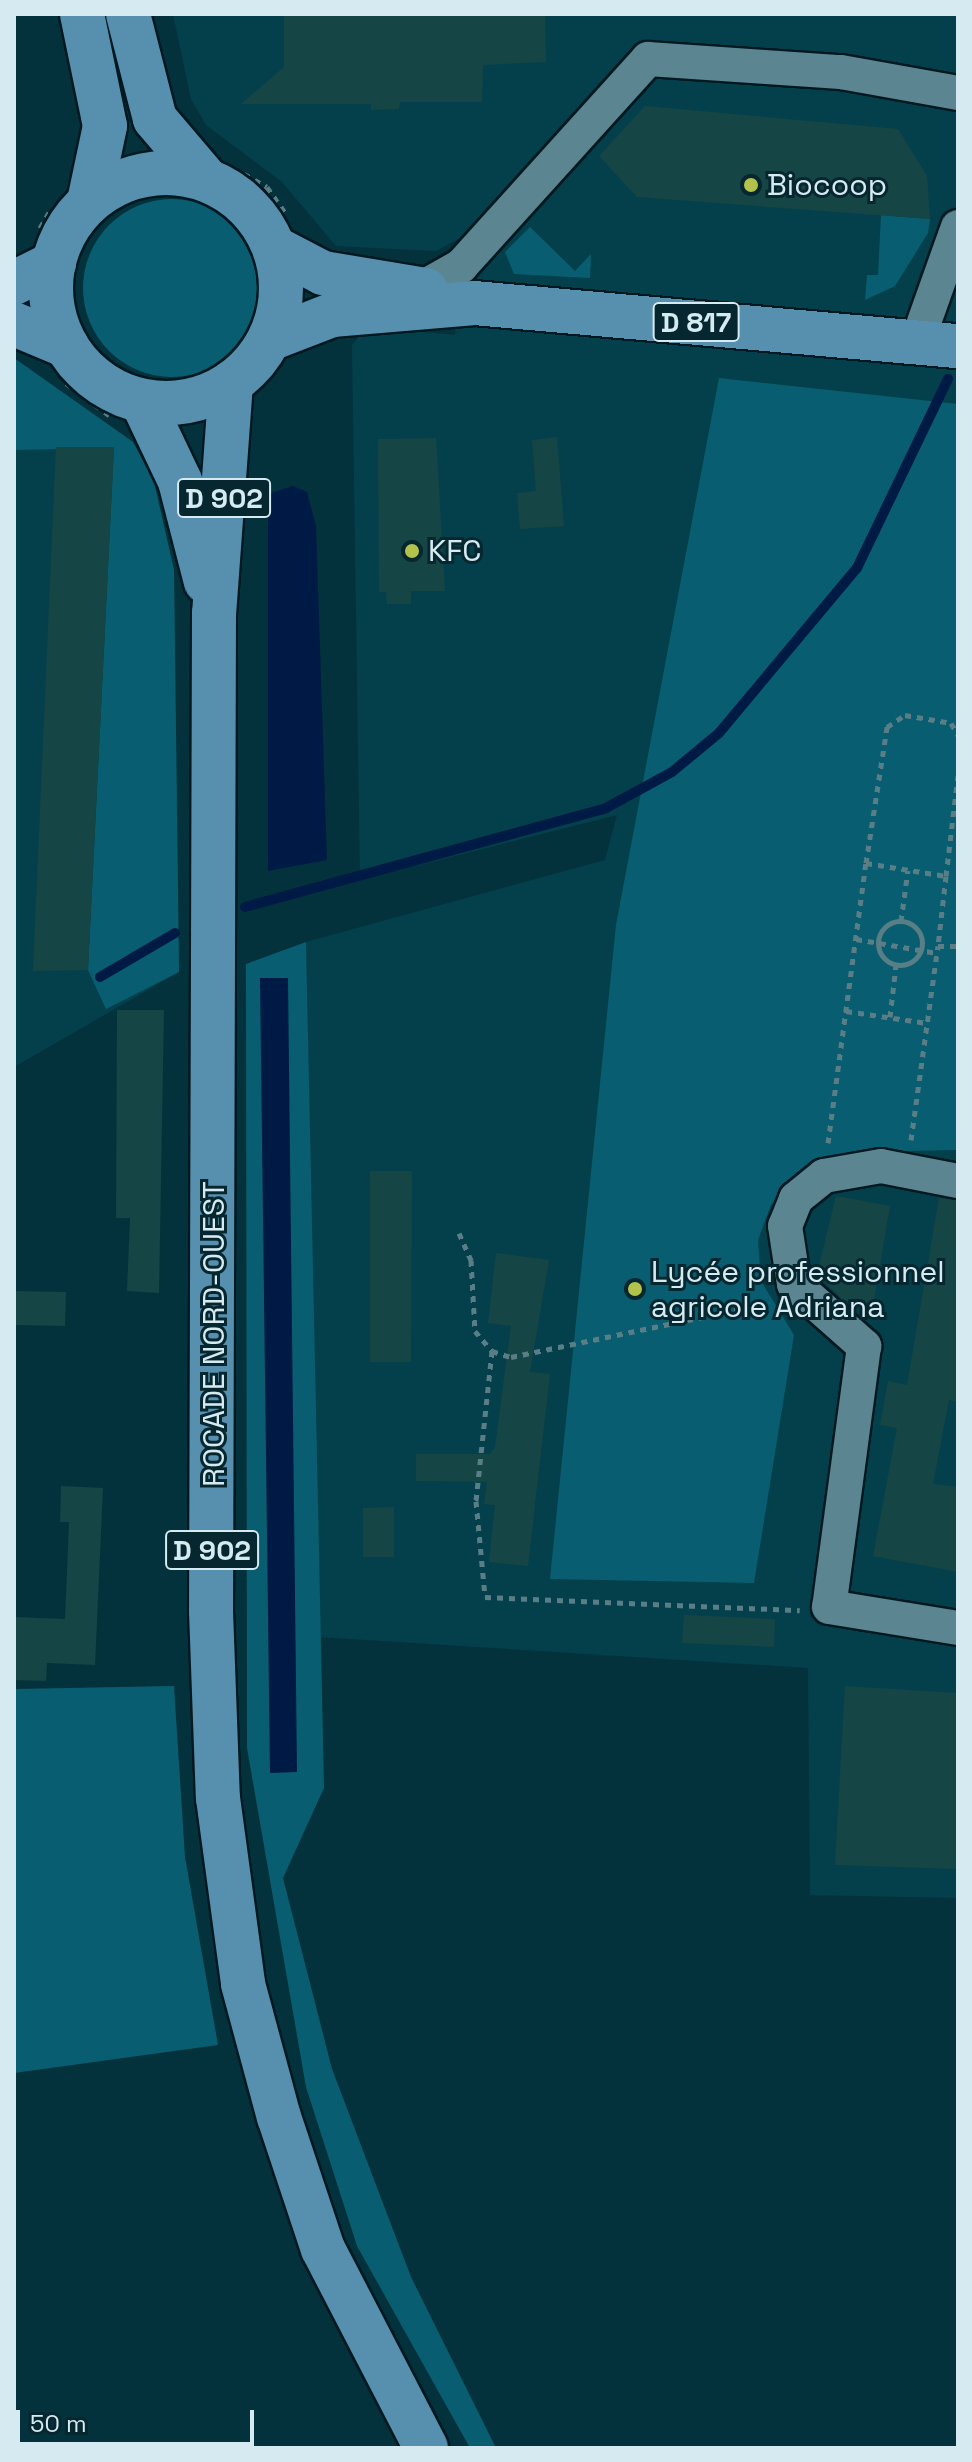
<!DOCTYPE html>
<meta charset="utf-8">
<style>
body{margin:0}
#map{position:relative;width:972px;height:2462px;overflow:hidden;background:#04323c;font-family:"Space Grotesk",sans-serif}
div>[style]{position:absolute}
[style*='--x']{left:calc(var(--x)*1px);top:calc(var(--y)*1px);width:calc(var(--w)*1px);rotate:calc(var(--a)*1deg)}
.built>*{inset:0;background:#04404b}
.green>*{inset:0;background:#085e70}
.round{border-radius:50%}
.water>*{inset:0;background:#001a46}
.stream>*{height:10px;margin:-5px;padding:0 5px;transform-origin:5px;border-radius:5px;background:#001a46}
.building>*{inset:0;background:#164546}
.path>*{height:5px;margin-top:-2.5px;transform-origin:0;background:repeating-linear-gradient(90deg,#5a7e86 0 6px,transparent 0 12px)}
.path>.ring{margin:-2.5px;padding:0;box-sizing:content-box;background:none;border:5px solid #5a7e86;border-radius:50%}
.roads{filter:drop-shadow(2px 0 #001820) drop-shadow(-2px 0 #001820) drop-shadow(0 2px #001820) drop-shadow(0 -2px #001820)}
.minor>*{height:34px;margin:-17px;padding:0 17px;transform-origin:17px;border-radius:17px;background:#5b8591}
.major>*{height:44px;margin:-22px;padding:0 22px;transform-origin:22px;border-radius:22px;background:#5690ae}
.major>.ring{margin:-22px;padding:0;box-sizing:content-box;background:none;border:44px solid #5690ae;border-radius:50%}
.dots>*{width:22px;height:22px;translate:-50% -50%;box-sizing:border-box;border:4px solid #06272f;border-radius:50%}
span{translate:-50% -50%;white-space:nowrap;text-align:center;line-height:1.15;-webkit-text-stroke:6px #06272f;paint-order:stroke}
.shield-label span{padding:2px 6px;background:#06272f;border:2px solid;border-radius:6px;-webkit-text-stroke-width:0}
.shield-label{font-size:28px;color:#d5ebf1;font-weight:700}
.poi-label{font-size:30px;color:#d5ebf1}
.left{translate:0 -50%;text-align:left}
.street-label{font-size:30px;color:#d5ebf1}
.frame{position:absolute;inset:0;border:16px solid #d5ebf1;pointer-events:none}
.scale{position:absolute;left:16px;top:2410px;width:238px;height:36px;box-sizing:border-box;border:4px solid #d5ebf1;border-top:0;padding-left:10px;font-size:24px;line-height:28px;white-space:nowrap;color:#d5ebf1;-webkit-text-stroke:6px #06272f;paint-order:stroke}
</style>
<div id="map">
<div class="built">
<i style="clip-path:polygon(173px 14px,958px 14px,958px 1898px,810px 1895px,808px 1668px,319px 1637px,306px 942px,605px 860px,617px 815px,360px 880px,352px 345px,362px 333px,391px 329px,455px 335px,460px 238px,436px 251px,336px 246px,282px 182px,206px 125px,191px 99px)"></i>
<i style="clip-path:polygon(14px 358px,133px 442px,154px 482px,174px 570px,179px 972px,14px 1067px)"></i>
</div>
<div class="green">
<i class="round" style="left:83px;top:199px;width:178px;height:178px"></i>
<i style="clip-path:polygon(881px 215px,930px 219px,928px 233px,895px 286px,865px 300px,867px 275px,878px 275px)"></i>
<i style="clip-path:polygon(530px 227px,575px 271px,591px 254px,590px 278px,514px 274px,505px 252px)"></i>
<i style="clip-path:polygon(14px 358px,133px 442px,154px 482px,174px 570px,179px 972px,106px 1009px,88px 970px,114px 448px,14px 450px)"></i>
<i style="clip-path:polygon(719px 378px,958px 404px,958px 1150px,851px 1152px,794px 1179px,771px 1205px,758px 1240px,761px 1281px,794px 1335px,754px 1583px,550px 1579px,616px 925px)"></i>
<i style="clip-path:polygon(306px 942px,324px 1788px,283px 1878px,332px 2069px,411px 2277px,496px 2448px,470px 2448px,357px 2246px,306px 2087px,247px 1748px,246px 964px)"></i>
<i style="clip-path:polygon(174px 1686px,185px 1857px,218px 2045px,14px 2073px,14px 1689px)"></i>
</div>
<div class="water">
<i style="clip-path:polygon(293px 486px,307px 492px,316px 526px,327px 860px,268px 871px,268px 494px)"></i>
<i style="clip-path:polygon(260px 978px,288px 978px,297px 1772px,270px 1773px)"></i>
</div>
<div class="stream">
<i style="--x:245;--y:907;--w:374;--a:-15.3"></i>
<i style="--x:606;--y:808;--w:75;--a:-28.6"></i>
<i style="--x:672;--y:772;--w:61;--a:-39.7"></i>
<i style="--x:719;--y:733;--w:215;--a:-50.1"></i>
<i style="--x:857;--y:568;--w:210;--a:-64.3"></i>
<i style="--x:100;--y:977;--w:87;--a:-30.4"></i>
</div>
<div class="building">
<i style="clip-path:polygon(284px 14px,545px 14px,546px 62px,483px 65px,482px 102px,400px 102px,399px 109px,371px 110px,371px 104px,241px 104px,284px 67px)"></i>
<i style="clip-path:polygon(645px 106px,898px 129px,927px 176px,930px 219px,637px 197px,599px 156px)"></i>
<i style="clip-path:polygon(557px 437px,564px 526px,520px 529px,517px 493px,536px 491px,532px 440px)"></i>
<i style="clip-path:polygon(436px 438px,445px 591px,411px 591px,411px 604px,387px 604px,386px 592px,379px 592px,378px 439px)"></i>
<i style="clip-path:polygon(56px 447px,114px 447px,88px 970px,33px 971px)"></i>
<i style="clip-path:polygon(117px 1010px,164px 1010px,159px 1293px,127px 1291px,130px 1218px,116px 1218px)"></i>
<i style="clip-path:polygon(370px 1171px,412px 1171px,411px 1362px,370px 1362px)"></i>
<i style="clip-path:polygon(836px 1196px,890px 1206px,873px 1306px,843px 1300px,817px 1274px)"></i>
<i style="clip-path:polygon(939px 1198px,958px 1200px,958px 1402px,949px 1400px,933px 1484px,958px 1487px,958px 1572px,873px 1556px,897px 1428px,880px 1425px,888px 1381px,907px 1385px)"></i>
<i style="clip-path:polygon(496px 1253px,549px 1260px,530px 1372px,550px 1374px,528px 1566px,489px 1562px,495px 1505px,484px 1504px,487px 1482px,416px 1481px,416px 1454px,490px 1454px,495px 1447px,511px 1326px,488px 1323px)"></i>
<i style="clip-path:polygon(14px 1291px,66px 1292px,65px 1326px,14px 1325px)"></i>
<i style="clip-path:polygon(61px 1486px,103px 1488px,95px 1665px,47px 1663px,46px 1681px,14px 1680px,14px 1617px,65px 1619px,69px 1522px,60px 1522px)"></i>
<i style="clip-path:polygon(394px 1507px,394px 1557px,363px 1557px,363px 1508px)"></i>
<i style="clip-path:polygon(684px 1615px,775px 1619px,774px 1647px,682px 1643px)"></i>
<i style="clip-path:polygon(845px 1686px,958px 1693px,958px 1869px,835px 1865px)"></i>
</div>
<div class="path">
<i style="--x:244;--y:174;--w:26;--a:29"></i>
<i style="--x:267;--y:187;--w:32;--a:55"></i>
<i style="--x:40;--y:228;--w:22;--a:-60"></i>
<i style="--x:66;--y:383;--w:54;--a:36.7"></i>
<i style="--x:866;--y:863;--w:138;--a:-81.2"></i>
<i style="--x:887;--y:727;--w:22;--a:-34"></i>
<i style="--x:905;--y:715;--w:47;--a:9.9"></i>
<i style="--x:951;--y:723;--w:14;--a:60"></i>
<i style="--x:946;--y:876;--w:101;--a:-83.2"></i>
<i class="ring" style="left:878px;top:921px;width:39px;height:39px"></i>
<i style="--x:901;--y:921;--w:51;--a:-82.2"></i>
<i style="--x:856;--y:939;--w:82;--a:9.8"></i>
<i style="--x:846;--y:1011;--w:82;--a:8.4"></i>
<i style="--x:890;--y:1017;--w:52;--a:-83.4"></i>
<i style="--x:911;--y:1140;--w:196;--a:-82.1"></i>
<i style="--x:938;--y:946;--w:20;--a:0"></i>
<i style="--x:828;--y:1143;--w:283;--a:-82.3"></i>
<i style="--x:866;--y:863;--w:81;--a:9.2"></i>
<i style="--x:946;--y:876;--w:70;--a:96.5"></i>
<i style="--x:459;--y:1233;--w:30;--a:66"></i>
<i style="--x:471;--y:1260;--w:71;--a:86.8"></i>
<i style="--x:475;--y:1331;--w:26;--a:50"></i>
<i style="--x:492;--y:1351;--w:20;--a:18"></i>
<i style="--x:511;--y:1357;--w:264;--a:-11.8"></i>
<i style="--x:492;--y:1351;--w:151;--a:96.1"></i>
<i style="--x:476;--y:1501;--w:96;--a:84.6"></i>
<i style="--x:485;--y:1597;--w:315;--a:2.4"></i>
</div>
<div class="roads">
<div class="minor">
<i style="--x:420;--y:289;--w:47;--a:-29.3"></i>
<i style="--x:461;--y:266;--w:279;--a:-47.9"></i>
<i style="--x:648;--y:59;--w:193;--a:3.9"></i>
<i style="--x:841;--y:72;--w:119;--a:10.2"></i>
<i style="--x:917;--y:342;--w:122;--a:-70.4"></i>
<i style="--x:958;--y:1181;--w:78;--a:-169"></i>
<i style="--x:881;--y:1166;--w:58;--a:170"></i>
<i style="--x:824;--y:1176;--w:36;--a:141"></i>
<i style="--x:796;--y:1199;--w:29;--a:112"></i>
<i style="--x:785;--y:1226;--w:59;--a:81.2"></i>
<i style="--x:794;--y:1284;--w:94;--a:41.5"></i>
<i style="--x:864;--y:1346;--w:263;--a:97.6"></i>
<i style="--x:829;--y:1607;--w:131;--a:9.2"></i>
</div>
<div class="major">
<i style="--x:82;--y:14;--w:114;--a:78.4"></i>
<i style="--x:105;--y:126;--w:78;--a:101.9"></i>
<i style="--x:128;--y:14;--w:108;--a:75.6"></i>
<i style="--x:155;--y:119;--w:80;--a:49.6"></i>
<i class="ring" style="left:51px;top:173px;width:186px;height:186px"></i>
<i style="--x:275;--y:248;--w:54;--a:27.5"></i>
<i style="--x:323;--y:273;--w:104;--a:9.4"></i>
<i style="--x:14;--y:283;--w:45;--a:-26.6"></i>
<i style="--x:14;--y:324;--w:57;--a:22.5"></i>
<i style="--x:270;--y:339;--w:66;--a:-21.2"></i>
<i style="--x:332;--y:315;--w:143;--a:-4.8"></i>
<i style="--x:474;--y:303;--w:486;--a:5.1"></i>
<i style="--x:231;--y:383;--w:231;--a:94.2"></i>
<i style="--x:214;--y:613;--w:998;--a:90.17"></i>
<i style="--x:211;--y:1611;--w:187;--a:87.9"></i>
<i style="--x:218;--y:1798;--w:188;--a:82.3"></i>
<i style="--x:243;--y:1984;--w:138;--a:74.9"></i>
<i style="--x:279;--y:2117;--w:139;--a:71.6"></i>
<i style="--x:323;--y:2249;--w:224;--a:62.6"></i>
<i style="--x:142;--y:401;--w:89;--a:64.6"></i>
<i style="--x:180;--y:481;--w:104;--a:75.6"></i>
</div>
</div>
<div class="dots">
<i style="left:751px;top:185px;background:#b3c24b"></i>
<i style="left:412px;top:551px;background:#b3c24b"></i>
<i style="left:635px;top:1289px;background:#b3c24b"></i>
</div>
<div class="shield-label">
<span style="left:696px;top:322px">D 817</span>
<span style="left:224px;top:498px">D 902</span>
<span style="left:212px;top:1550px">D 902</span>
</div>
<div class="poi-label">
<span class="left" style="left:767px;top:185px">Biocoop</span>
<span class="left" style="left:428px;top:551px">KFC</span>
<span class="left" style="left:651px;top:1289px">Lycée professionnel<br>agricole Adriana</span>
</div>
<div class="street-label">
<span style="left:214px;top:1334px;rotate:-90deg">ROCADE NORD-OUEST</span>
</div>
<div class="frame"></div>
<div class="scale">50 m</div>
</div>
